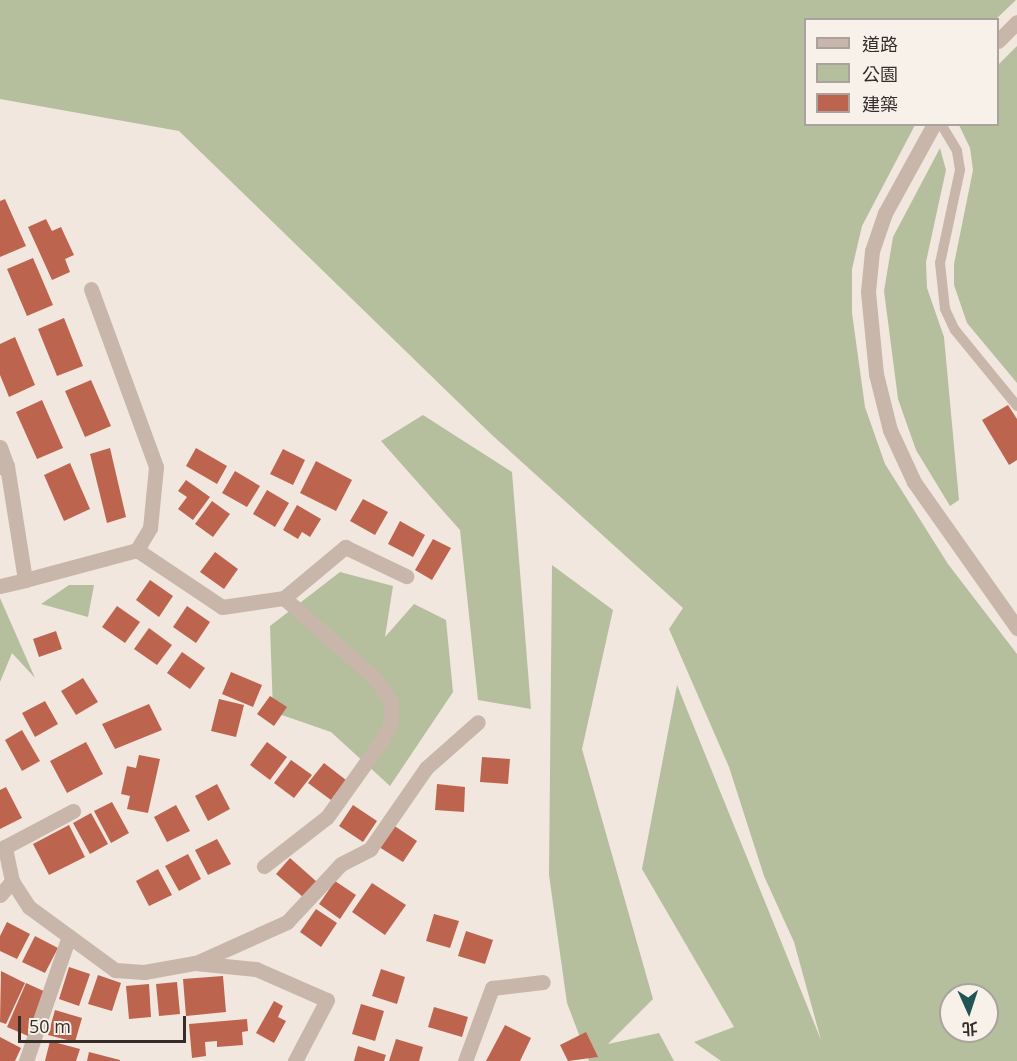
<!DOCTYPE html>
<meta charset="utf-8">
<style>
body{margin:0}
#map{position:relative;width:1017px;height:1061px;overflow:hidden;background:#f1e7de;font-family:"Open Sans","Noto Sans TC",sans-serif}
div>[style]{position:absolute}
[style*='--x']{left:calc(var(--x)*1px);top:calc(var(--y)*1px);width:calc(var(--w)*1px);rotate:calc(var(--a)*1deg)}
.green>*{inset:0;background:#b5bf9e}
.building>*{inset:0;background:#bd644f}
.lane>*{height:10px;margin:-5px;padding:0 5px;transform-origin:5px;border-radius:5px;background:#c8b6aa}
.street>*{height:15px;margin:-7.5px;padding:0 7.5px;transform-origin:7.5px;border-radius:7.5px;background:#c8b6aa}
span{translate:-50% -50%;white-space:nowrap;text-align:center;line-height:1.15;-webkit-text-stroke:4.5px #f8f1ea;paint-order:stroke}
.legend{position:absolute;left:804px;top:18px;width:195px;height:108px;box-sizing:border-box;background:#f8f1ea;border:2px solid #aaa39d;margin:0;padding:8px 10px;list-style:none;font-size:18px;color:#362d29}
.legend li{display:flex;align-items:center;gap:12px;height:30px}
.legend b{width:30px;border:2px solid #aaa39d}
.north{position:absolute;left:939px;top:983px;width:60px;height:60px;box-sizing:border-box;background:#f8f1ea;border:2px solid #aaa39d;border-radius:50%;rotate:177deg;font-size:16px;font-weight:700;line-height:24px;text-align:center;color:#362d29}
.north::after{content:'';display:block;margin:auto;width:21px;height:27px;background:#225455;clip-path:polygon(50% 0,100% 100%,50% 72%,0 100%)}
.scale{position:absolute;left:18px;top:1016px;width:168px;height:27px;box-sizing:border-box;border:3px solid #362d29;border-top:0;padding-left:8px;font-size:18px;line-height:21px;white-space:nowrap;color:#362d29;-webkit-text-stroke:4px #f8f1ea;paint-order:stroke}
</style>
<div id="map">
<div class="green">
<i style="clip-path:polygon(evenodd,0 0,1016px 0,996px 19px,806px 20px,806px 124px,915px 125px,862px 226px,852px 269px,852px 313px,865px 407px,885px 464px,948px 564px,1017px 654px,1017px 1061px,721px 1061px,694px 1042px,734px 1027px,642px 869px,677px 685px,821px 1040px,794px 942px,764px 876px,729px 767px,669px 629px,683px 608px,492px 435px,179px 131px,0 99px,0 0,951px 995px,987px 995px,987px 1031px,951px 1031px,951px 995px)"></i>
<i style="clip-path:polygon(1017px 46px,1017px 383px,967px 323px,954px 285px,954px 264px,973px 170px,970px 148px,959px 125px,998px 124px,998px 65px)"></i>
<i style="clip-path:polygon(940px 148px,946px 170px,926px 262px,927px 288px,944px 337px,959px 500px,950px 506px,916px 450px,898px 399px,884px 291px,893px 237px)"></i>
<i style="clip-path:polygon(423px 415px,512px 472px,531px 709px,478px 700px,460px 530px,381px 441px)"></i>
<i style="clip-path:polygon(552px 565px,613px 610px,582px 749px,653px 999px,608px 1044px,659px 1033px,674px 1061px,589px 1061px,567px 1003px,549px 875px)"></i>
<i style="clip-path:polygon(340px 572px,393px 586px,385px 637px,414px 604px,446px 620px,453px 692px,390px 786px,331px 732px,273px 712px,270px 626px)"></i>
<i style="clip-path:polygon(69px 585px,94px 585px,88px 617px,41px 604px)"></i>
<i style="clip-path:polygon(0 597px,0 598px,35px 678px,12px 653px,0 682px)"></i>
</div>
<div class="building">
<i style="clip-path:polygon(5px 199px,26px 246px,0 257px,0 201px)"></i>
<i style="clip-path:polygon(46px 219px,52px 231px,61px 227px,74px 255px,65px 259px,70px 272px,52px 280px,28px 227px)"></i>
<i style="clip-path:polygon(33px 258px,53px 305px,27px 316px,7px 269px)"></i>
<i style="clip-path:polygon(64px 318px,83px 366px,57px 376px,38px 329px)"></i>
<i style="clip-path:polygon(15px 337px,35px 385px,9px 397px,0 375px,0 344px)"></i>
<i style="clip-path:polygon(91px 380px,111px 426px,85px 437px,65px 391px)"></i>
<i style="clip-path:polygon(42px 400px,63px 448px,37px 459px,16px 412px)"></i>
<i style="clip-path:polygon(1008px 405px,1017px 419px,1017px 460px,1009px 465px,982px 420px)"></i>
<i style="clip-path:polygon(110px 448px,126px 517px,107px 523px,90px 454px)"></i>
<i style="clip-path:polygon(196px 448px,227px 466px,217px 484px,186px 466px)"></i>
<i style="clip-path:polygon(283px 449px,305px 460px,293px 485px,270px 474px)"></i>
<i style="clip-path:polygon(316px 461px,352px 480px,336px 511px,300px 493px)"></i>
<i style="clip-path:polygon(70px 463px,90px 509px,64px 521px,44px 475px)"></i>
<i style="clip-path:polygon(235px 471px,260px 486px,247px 507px,222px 493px)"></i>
<i style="clip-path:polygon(186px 480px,210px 497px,193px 520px,178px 509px,187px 497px,178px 491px)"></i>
<i style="clip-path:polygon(267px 490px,289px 503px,275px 527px,253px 514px)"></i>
<i style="clip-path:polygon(363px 499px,388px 512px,375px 535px,350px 521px)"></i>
<i style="clip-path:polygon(212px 501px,230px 514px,213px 537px,195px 524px)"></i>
<i style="clip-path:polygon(297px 505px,321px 519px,310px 537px,302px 532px,298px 539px,283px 530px)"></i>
<i style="clip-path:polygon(400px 521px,425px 535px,413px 557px,388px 544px)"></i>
<i style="clip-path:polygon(433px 539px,451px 548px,432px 580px,415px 570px)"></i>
<i style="clip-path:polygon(215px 552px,238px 569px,224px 589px,200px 572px)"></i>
<i style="clip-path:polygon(150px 580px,173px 596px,159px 617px,136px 600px)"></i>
<i style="clip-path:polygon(117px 606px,140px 622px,125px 643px,102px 627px)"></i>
<i style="clip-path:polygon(187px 606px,210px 622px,196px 643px,173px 627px)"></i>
<i style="clip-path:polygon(149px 628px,172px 645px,157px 665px,134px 649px)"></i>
<i style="clip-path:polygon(56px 631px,62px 649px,39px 657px,33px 639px)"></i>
<i style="clip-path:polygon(182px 652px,205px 668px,190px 689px,167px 673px)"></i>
<i style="clip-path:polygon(231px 672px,262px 685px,253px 707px,222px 694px)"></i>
<i style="clip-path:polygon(83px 678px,98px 702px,76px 715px,61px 691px)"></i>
<i style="clip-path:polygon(270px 696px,287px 707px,274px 726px,257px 714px)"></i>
<i style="clip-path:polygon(219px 699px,244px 705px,236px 737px,211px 731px)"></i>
<i style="clip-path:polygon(45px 701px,58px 724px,35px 737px,22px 713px)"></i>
<i style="clip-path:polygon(149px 704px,162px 730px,115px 749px,102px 724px)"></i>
<i style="clip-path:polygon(22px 730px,40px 761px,22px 771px,5px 740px)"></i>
<i style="clip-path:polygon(86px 742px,103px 774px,67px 793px,50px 761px)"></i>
<i style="clip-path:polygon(267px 742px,287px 757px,270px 780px,250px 765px)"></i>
<i style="clip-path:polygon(139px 755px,160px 759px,148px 813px,127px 809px,130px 796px,121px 794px,127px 766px,136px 768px)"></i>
<i style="clip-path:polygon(482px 757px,510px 759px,508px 784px,480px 782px)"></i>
<i style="clip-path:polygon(291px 760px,312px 775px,294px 798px,274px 783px)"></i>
<i style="clip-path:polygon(324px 763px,346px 780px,331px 800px,308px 783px)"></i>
<i style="clip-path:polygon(217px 784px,230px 809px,208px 821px,195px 796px)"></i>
<i style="clip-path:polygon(437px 784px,465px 787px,464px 812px,435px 810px)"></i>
<i style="clip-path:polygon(6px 787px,22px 818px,0 829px,0 790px)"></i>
<i style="clip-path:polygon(112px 802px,129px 833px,111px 843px,94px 811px)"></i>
<i style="clip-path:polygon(176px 805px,190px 831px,167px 842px,154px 817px)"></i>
<i style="clip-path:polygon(353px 805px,377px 821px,363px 842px,339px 826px)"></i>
<i style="clip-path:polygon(91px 813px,108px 844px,90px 854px,73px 823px)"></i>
<i style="clip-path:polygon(69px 825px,85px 857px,49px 875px,33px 844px)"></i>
<i style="clip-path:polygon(393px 825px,417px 841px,403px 862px,379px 847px)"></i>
<i style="clip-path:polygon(217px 839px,231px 864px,208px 875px,195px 850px)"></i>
<i style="clip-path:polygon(188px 854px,201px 879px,179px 891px,165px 866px)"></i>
<i style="clip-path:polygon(290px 858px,317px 882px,303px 897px,276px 874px)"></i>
<i style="clip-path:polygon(158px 869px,172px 895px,149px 906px,136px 881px)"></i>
<i style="clip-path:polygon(335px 881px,356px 895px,340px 919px,319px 904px)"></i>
<i style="clip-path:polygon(372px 883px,406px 905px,385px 935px,352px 912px)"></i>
<i style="clip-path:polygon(316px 909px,337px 923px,321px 947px,300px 932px)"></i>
<i style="clip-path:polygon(434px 914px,459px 921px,450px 948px,426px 941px)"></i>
<i style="clip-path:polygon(7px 922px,30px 934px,17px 959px,0 951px,0 936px)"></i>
<i style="clip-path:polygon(466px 931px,493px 940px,485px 964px,458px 956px)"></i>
<i style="clip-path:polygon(35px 936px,58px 948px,45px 973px,22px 962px)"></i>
<i style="clip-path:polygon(69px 967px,90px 974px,79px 1006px,59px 999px)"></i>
<i style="clip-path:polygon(381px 969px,405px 977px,397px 1004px,372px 996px)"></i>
<i style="clip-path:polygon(1px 971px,25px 983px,6px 1024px,0 1022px)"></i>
<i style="clip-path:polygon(98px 975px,121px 983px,112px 1011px,88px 1004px)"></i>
<i style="clip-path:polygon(223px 976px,226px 1012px,186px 1016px,183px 979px)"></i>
<i style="clip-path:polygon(177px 982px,180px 1014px,159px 1016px,156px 984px)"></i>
<i style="clip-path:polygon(26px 983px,48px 993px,28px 1036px,7px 1027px)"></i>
<i style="clip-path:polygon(149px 984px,151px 1017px,129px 1019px,126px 986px)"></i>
<i style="clip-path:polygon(274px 1001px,283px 1006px,278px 1017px,286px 1021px,274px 1043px,256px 1033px)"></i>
<i style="clip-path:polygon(361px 1004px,384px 1011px,375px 1041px,352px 1034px)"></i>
<i style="clip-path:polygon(434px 1007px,468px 1017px,462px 1037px,428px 1027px)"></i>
<i style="clip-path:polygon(55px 1010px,82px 1018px,75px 1042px,48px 1035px)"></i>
<i style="clip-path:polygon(247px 1019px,248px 1031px,242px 1032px,243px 1045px,217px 1047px,217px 1041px,205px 1042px,206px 1056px,192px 1058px,189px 1024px)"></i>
<i style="clip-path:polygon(505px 1025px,531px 1038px,520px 1061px,486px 1061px)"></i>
<i style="clip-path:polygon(586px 1032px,598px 1057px,568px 1061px,560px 1045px)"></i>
<i style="clip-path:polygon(0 1037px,21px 1048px,15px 1061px,0 1061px)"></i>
<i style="clip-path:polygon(396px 1039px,423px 1047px,419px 1061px,389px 1061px)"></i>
<i style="clip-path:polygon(50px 1041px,80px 1049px,76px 1061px,45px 1061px)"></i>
<i style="clip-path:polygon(358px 1046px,386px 1055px,384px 1061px,354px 1061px)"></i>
<i style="clip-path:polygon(89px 1052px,120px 1060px,120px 1061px,87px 1061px)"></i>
</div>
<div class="lane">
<i style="--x:941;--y:124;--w:31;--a:59"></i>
<i style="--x:957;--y:151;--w:19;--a:81"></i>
<i style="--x:960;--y:170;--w:95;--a:102.1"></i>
<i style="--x:940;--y:263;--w:46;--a:83.8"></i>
<i style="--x:945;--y:309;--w:23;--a:65"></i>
<i style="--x:955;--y:330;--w:98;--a:50.8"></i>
</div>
<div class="street">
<i style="--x:998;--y:41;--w:27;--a:-45"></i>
<i style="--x:934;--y:124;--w:102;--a:118.8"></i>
<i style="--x:885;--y:213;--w:40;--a:108.9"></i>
<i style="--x:872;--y:251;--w:41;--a:95.6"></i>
<i style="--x:868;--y:292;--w:82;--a:84.4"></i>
<i style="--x:876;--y:374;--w:58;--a:76"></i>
<i style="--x:890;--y:430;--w:57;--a:65.2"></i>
<i style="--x:914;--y:482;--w:179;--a:54.8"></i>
<i style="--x:91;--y:289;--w:189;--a:69.9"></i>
<i style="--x:156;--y:467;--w:61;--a:95.6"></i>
<i style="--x:150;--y:528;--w:26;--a:121"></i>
<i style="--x:0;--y:447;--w:20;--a:70"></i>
<i style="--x:0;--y:467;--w:7;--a:-8"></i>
<i style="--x:7;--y:466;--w:115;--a:81"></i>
<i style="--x:25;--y:580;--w:116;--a:-15"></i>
<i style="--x:137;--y:550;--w:102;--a:33.8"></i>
<i style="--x:222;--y:607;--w:63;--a:-8.3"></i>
<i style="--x:284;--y:598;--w:123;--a:41.4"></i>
<i style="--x:376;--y:679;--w:27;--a:57"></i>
<i style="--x:391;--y:702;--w:21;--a:90"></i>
<i style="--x:391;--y:723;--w:19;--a:118"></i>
<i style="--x:382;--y:740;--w:95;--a:125.5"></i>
<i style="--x:327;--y:817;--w:80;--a:142.1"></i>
<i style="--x:0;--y:586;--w:26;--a:-13"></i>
<i style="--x:284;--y:598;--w:80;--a:-39.9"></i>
<i style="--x:345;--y:547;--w:68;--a:25.4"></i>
<i style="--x:12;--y:881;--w:35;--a:-102"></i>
<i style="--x:5;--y:847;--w:77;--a:-27.9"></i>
<i style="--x:0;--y:895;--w:18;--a:-49"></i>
<i style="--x:12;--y:881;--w:31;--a:57"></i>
<i style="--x:29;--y:907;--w:107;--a:36.2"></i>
<i style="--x:115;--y:970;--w:29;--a:4"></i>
<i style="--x:144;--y:972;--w:52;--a:-10"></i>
<i style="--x:195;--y:963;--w:61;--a:5.6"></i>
<i style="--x:256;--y:969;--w:77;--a:23.6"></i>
<i style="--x:327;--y:1000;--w:69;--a:117.7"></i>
<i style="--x:198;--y:962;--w:98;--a:-24.2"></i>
<i style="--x:287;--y:922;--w:79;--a:-47"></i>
<i style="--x:341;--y:864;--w:33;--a:-27"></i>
<i style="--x:370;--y:849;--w:98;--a:-55.3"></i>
<i style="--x:426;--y:768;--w:69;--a:-41.5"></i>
<i style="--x:26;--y:1061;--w:132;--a:-71"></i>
<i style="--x:465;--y:1061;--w:78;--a:-69.7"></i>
<i style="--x:492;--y:988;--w:51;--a:-6.7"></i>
</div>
<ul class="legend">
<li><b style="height:8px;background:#c8b6aa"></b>道路</li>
<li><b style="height:16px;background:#b5bf9e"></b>公園</li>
<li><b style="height:16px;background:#bd644f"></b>建築</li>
</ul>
<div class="north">北</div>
<div class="scale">50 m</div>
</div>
